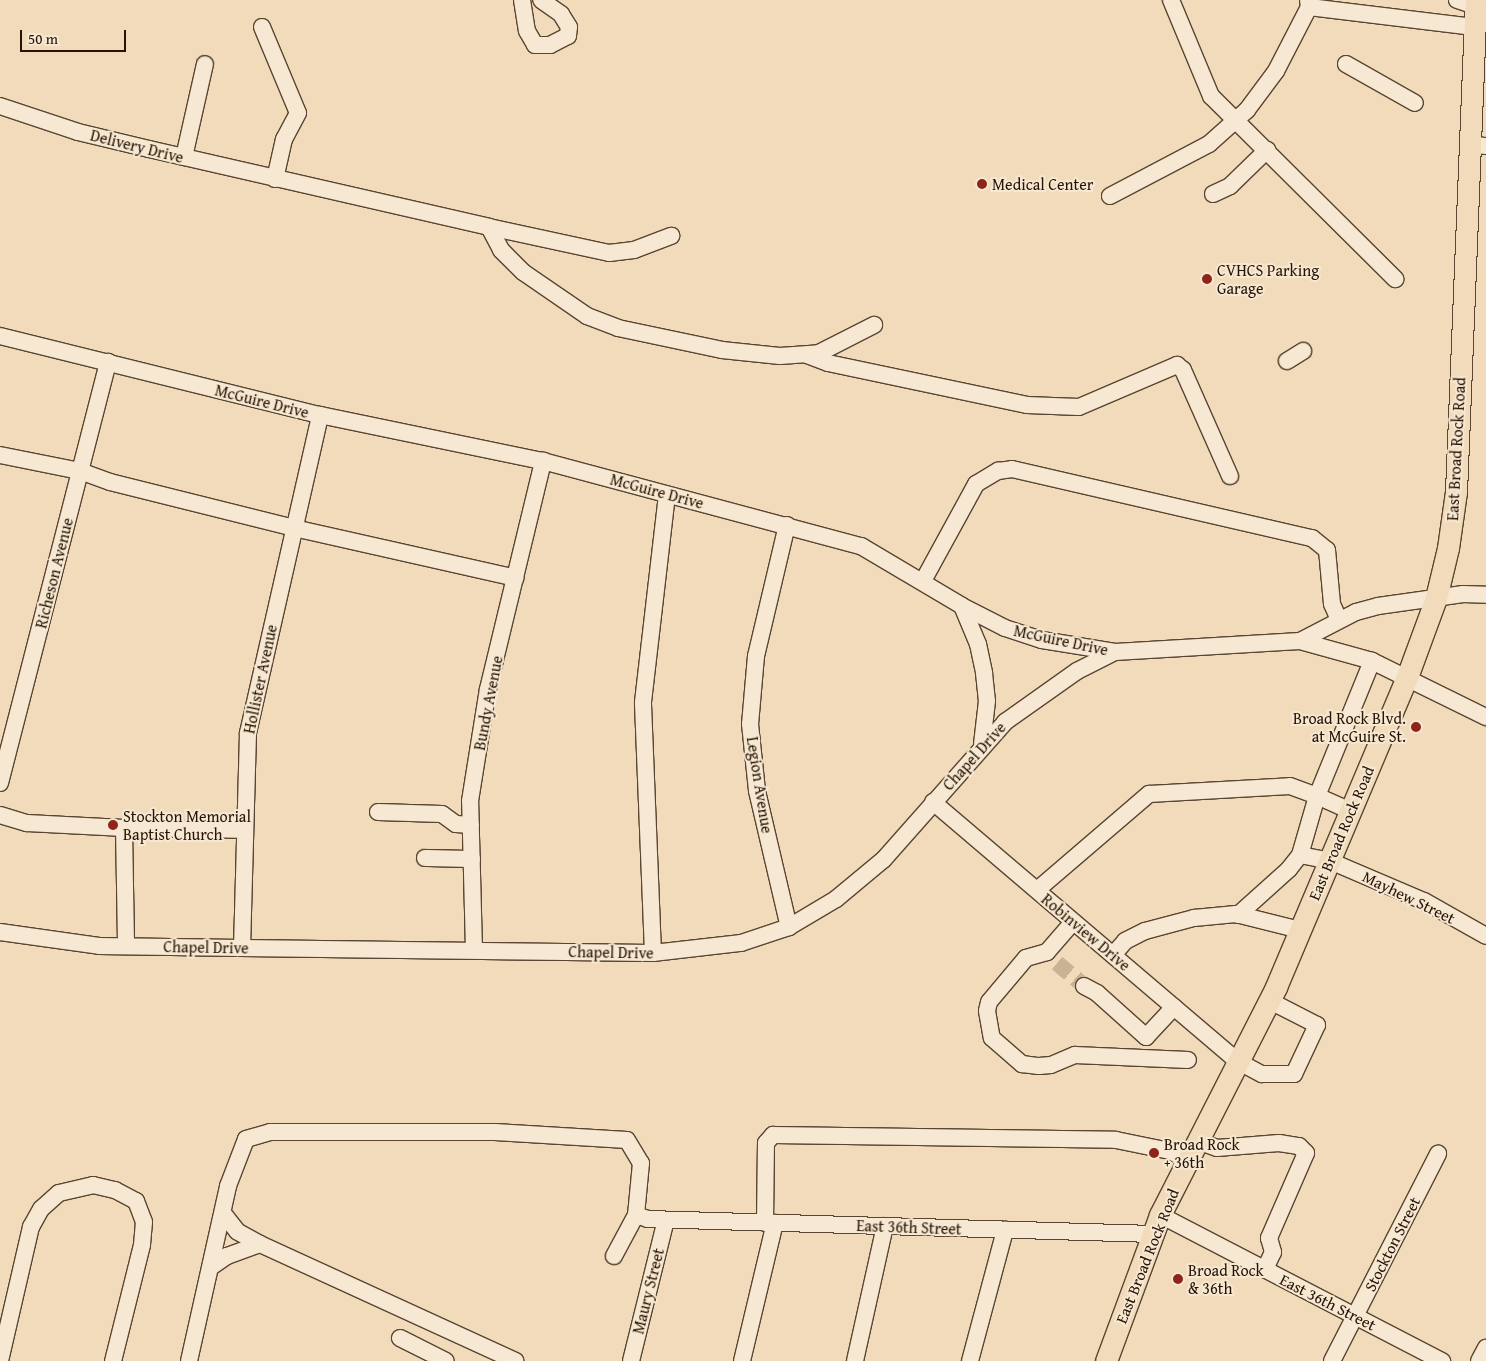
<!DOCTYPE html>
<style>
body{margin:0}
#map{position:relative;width:1486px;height:1361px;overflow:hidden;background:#f1dbba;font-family:"Gentium Book Plus",serif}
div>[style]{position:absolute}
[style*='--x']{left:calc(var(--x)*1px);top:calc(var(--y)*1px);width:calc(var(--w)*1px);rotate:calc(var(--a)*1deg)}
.minor-tunnel>*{height:16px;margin-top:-8px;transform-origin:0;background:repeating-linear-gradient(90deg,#c8b395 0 16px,transparent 0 24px)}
.roads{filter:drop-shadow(1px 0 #594531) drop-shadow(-1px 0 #594531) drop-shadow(0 1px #594531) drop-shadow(0 -1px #594531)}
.minor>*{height:16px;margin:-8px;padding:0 8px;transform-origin:8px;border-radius:8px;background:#f6e8d2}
.major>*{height:21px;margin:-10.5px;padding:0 10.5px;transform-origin:10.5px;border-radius:10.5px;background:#f1dbba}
.dots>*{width:14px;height:14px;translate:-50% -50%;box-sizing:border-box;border:2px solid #f6e8d2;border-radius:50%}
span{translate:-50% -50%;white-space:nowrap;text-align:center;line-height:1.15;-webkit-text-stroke:4px #f6e8d2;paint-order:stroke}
.street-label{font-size:16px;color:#261303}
.poi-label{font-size:16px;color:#261303}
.left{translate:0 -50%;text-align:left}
.right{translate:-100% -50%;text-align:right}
.scale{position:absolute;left:20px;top:30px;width:106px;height:22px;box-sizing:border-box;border:2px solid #261303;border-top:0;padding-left:6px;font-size:15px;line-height:18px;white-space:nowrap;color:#261303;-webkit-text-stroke:4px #f6e8d2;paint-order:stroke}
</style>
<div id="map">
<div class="minor-tunnel">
<i style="--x:1057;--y:963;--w:35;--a:40"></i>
</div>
<div class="roads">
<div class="minor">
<i style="--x:522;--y:0;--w:31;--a:81"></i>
<i style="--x:527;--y:31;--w:16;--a:60"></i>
<i style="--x:535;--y:45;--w:15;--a:0"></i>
<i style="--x:550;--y:45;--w:20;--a:-27"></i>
<i style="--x:568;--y:36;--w:9;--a:-84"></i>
<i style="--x:569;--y:27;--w:15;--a:-122"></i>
<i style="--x:561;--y:14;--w:24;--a:-145"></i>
<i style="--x:1171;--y:0;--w:104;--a:67.4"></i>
<i style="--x:1211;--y:96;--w:260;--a:44.8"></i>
<i style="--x:1457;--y:0;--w:19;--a:18"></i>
<i style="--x:1309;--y:7;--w:166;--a:6.9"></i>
<i style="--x:262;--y:27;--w:93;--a:67.3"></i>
<i style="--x:298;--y:113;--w:30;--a:118"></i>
<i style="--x:284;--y:139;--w:41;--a:102.7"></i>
<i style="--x:1346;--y:64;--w:79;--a:29.5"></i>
<i style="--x:0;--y:106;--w:82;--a:18.4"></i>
<i style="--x:78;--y:132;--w:73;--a:13.5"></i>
<i style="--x:149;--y:149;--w:349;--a:12.9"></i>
<i style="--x:489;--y:227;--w:26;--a:62"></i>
<i style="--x:501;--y:250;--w:31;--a:45"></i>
<i style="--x:523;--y:272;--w:78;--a:34.5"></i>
<i style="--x:587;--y:316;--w:33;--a:21"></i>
<i style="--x:618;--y:328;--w:106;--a:11.9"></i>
<i style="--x:722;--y:350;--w:58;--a:5.9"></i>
<i style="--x:780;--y:356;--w:39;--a:-4"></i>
<i style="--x:819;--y:353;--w:62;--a:-27"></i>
<i style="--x:1469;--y:144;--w:17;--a:7"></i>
<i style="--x:184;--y:157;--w:95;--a:-77.3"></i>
<i style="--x:1213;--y:194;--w:19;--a:-25"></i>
<i style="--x:1230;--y:186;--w:52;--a:-44.2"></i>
<i style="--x:1110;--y:196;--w:112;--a:-27.7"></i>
<i style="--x:1209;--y:144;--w:51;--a:-41.8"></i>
<i style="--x:1247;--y:110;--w:49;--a:-53.4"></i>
<i style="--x:1276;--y:71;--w:72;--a:-62.7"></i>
<i style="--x:1309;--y:7;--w:7;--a:-98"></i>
<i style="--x:489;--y:227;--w:123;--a:12.2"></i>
<i style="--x:609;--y:253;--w:25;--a:-7"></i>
<i style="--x:634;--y:250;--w:40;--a:-21"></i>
<i style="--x:0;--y:336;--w:330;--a:13.9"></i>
<i style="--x:320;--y:415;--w:228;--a:11.7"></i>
<i style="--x:543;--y:461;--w:329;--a:15"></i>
<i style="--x:861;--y:546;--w:117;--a:30.7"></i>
<i style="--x:962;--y:606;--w:48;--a:27.1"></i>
<i style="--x:1005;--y:628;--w:39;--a:18"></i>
<i style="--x:1042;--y:640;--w:74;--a:9.3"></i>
<i style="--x:1115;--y:652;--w:185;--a:-3.4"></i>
<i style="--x:1300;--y:641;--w:75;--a:15.5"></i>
<i style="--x:1372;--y:661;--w:127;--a:26.2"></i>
<i style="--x:807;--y:355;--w:22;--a:21"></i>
<i style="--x:828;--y:363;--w:203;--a:11.9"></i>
<i style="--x:1027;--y:405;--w:52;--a:2.2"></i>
<i style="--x:1079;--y:407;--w:107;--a:-23.2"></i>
<i style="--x:1177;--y:365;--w:8;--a:40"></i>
<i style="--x:1183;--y:370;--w:116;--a:66.1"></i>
<i style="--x:1287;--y:361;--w:19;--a:-32"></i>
<i style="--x:0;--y:455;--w:82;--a:11.3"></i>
<i style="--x:80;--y:471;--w:32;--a:20"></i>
<i style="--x:110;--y:482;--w:190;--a:14"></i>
<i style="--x:294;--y:528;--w:227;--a:12.7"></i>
<i style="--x:787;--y:525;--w:135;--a:103.3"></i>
<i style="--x:756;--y:656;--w:68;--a:95"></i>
<i style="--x:750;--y:724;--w:67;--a:84"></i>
<i style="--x:757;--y:791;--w:140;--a:76.8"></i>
<i style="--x:923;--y:581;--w:111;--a:-61.3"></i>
<i style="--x:976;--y:484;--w:26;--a:-31"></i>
<i style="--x:998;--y:471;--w:14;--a:-8"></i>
<i style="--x:1012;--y:469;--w:308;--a:13"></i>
<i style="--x:1312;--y:538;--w:19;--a:39"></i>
<i style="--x:1327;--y:550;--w:54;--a:84.7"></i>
<i style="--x:1332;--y:604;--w:17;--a:66"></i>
<i style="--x:962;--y:606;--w:41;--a:67.2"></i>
<i style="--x:978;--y:644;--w:30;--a:78"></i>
<i style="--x:984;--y:673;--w:28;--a:84"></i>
<i style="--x:987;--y:701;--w:43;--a:96.6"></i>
<i style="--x:1300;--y:641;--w:63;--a:-27.4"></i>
<i style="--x:1356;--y:612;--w:23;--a:-15"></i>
<i style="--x:1378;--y:606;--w:86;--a:-8"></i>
<i style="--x:1463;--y:594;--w:23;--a:2"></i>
<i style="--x:0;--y:783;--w:435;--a:-75.6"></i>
<i style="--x:933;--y:802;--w:402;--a:40.4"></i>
<i style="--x:1239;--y:1062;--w:26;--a:28"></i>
<i style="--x:1262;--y:1074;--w:32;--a:0"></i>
<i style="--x:1294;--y:1074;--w:54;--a:-64.9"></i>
<i style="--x:1317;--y:1025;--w:53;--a:-152.9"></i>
<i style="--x:378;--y:812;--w:64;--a:1.8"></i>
<i style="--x:442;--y:814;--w:17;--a:36"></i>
<i style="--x:456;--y:824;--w:15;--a:4"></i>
<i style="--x:0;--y:815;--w:28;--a:17"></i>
<i style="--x:27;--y:823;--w:97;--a:3"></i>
<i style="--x:124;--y:828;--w:118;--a:89"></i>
<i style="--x:124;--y:828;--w:121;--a:0.9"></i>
<i style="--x:1300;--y:855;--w:61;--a:-73.9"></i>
<i style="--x:1317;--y:796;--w:36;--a:24"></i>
<i style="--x:425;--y:858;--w:47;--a:1.2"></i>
<i style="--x:1037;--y:890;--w:148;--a:-40.6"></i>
<i style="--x:1149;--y:794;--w:141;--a:-3.2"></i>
<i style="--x:1290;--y:786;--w:29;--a:20"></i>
<i style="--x:1317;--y:796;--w:146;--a:-67.8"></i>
<i style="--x:1238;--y:915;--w:69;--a:-42"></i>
<i style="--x:1289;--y:869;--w:18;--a:-52"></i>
<i style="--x:1300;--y:855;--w:31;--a:11"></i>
<i style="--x:1330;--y:861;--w:102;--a:23.1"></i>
<i style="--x:1424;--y:901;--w:71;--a:29.4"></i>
<i style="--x:1073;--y:922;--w:40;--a:131"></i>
<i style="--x:1047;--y:952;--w:22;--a:164"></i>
<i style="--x:1026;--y:958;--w:57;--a:130.1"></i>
<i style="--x:989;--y:1002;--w:9;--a:103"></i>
<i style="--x:987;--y:1011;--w:27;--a:80"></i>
<i style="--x:992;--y:1038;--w:40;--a:41"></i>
<i style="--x:1022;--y:1064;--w:17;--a:7"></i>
<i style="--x:1039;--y:1066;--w:12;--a:-5"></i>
<i style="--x:1051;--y:1065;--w:26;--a:-23"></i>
<i style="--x:1075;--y:1055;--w:113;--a:2.5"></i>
<i style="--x:0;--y:932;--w:100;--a:8"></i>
<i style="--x:99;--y:946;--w:143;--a:0.8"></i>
<i style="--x:242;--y:948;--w:411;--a:0.7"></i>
<i style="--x:653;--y:953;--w:89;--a:-6.5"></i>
<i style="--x:741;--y:943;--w:51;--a:-18.4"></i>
<i style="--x:789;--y:927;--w:55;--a:-30.8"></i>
<i style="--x:836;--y:899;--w:62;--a:-39.8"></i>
<i style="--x:884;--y:859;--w:183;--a:-48.5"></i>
<i style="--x:1005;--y:722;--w:88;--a:-35.3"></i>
<i style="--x:1077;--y:671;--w:42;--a:-26.6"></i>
<i style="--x:242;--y:948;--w:215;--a:-88.4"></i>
<i style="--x:248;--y:733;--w:326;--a:-77.2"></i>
<i style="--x:474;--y:950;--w:149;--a:-91.5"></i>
<i style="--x:470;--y:801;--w:113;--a:-80.9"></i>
<i style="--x:488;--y:689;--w:235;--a:-76.4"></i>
<i style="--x:653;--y:953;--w:251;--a:-92.3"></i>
<i style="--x:643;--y:702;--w:209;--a:-83.4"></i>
<i style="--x:1113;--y:955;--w:18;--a:-49"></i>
<i style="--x:1125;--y:941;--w:22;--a:-27"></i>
<i style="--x:1145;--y:931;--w:51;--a:-14.9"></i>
<i style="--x:1194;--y:918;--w:42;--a:-5.4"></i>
<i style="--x:1236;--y:914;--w:66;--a:14"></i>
<i style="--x:1084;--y:986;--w:15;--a:28"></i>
<i style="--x:1097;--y:993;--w:66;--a:41.9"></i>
<i style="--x:1146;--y:1037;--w:41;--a:-47"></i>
<i style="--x:1197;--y:1141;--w:21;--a:19"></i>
<i style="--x:1217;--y:1148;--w:62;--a:-4.6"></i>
<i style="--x:1279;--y:1143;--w:20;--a:9"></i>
<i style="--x:1299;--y:1146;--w:10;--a:45"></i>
<i style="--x:1306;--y:1153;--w:93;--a:113.5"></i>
<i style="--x:1269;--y:1238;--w:15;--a:74"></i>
<i style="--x:1273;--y:1252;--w:19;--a:115"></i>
<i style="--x:1160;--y:1215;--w:318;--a:27.4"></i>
<i style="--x:765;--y:1223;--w:80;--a:-89.3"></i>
<i style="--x:766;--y:1143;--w:11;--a:-49"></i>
<i style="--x:773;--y:1135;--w:343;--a:0.8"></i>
<i style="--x:1116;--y:1140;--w:55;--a:11.5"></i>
<i style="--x:1170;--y:1151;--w:19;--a:28"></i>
<i style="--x:260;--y:1244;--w:281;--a:24.6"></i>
<i style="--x:614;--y:1256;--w:47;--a:-61.8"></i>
<i style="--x:211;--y:1267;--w:19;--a:-35"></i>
<i style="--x:227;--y:1256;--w:35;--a:-20"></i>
<i style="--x:260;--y:1244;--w:26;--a:-151"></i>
<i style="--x:237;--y:1231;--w:23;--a:-128"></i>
<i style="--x:400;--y:1338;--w:51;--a:26.6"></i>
<i style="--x:0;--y:1361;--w:138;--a:-77"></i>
<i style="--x:31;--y:1227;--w:21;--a:-61"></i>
<i style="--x:41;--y:1209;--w:24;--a:-42"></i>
<i style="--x:59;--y:1193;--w:35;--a:-13"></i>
<i style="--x:93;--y:1185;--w:23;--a:13"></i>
<i style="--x:115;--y:1190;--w:24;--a:28"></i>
<i style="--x:136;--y:1201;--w:22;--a:69"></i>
<i style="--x:144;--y:1222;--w:23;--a:95"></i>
<i style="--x:142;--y:1245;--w:120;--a:104"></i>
<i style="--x:189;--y:1361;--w:179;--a:-77.4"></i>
<i style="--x:228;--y:1186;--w:50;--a:-69"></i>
<i style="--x:246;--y:1139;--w:25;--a:-16"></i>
<i style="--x:270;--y:1132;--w:225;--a:0"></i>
<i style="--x:495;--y:1132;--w:132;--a:3.5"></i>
<i style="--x:627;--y:1140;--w:27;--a:59"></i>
<i style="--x:641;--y:1163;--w:52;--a:95.5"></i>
<i style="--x:636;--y:1215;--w:13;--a:18"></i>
<i style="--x:648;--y:1219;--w:505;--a:1.7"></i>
<i style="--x:631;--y:1361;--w:145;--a:-76.1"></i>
<i style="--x:742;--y:1361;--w:142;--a:-76.6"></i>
<i style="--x:855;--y:1361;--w:138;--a:-77.5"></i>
<i style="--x:970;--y:1361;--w:136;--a:-75"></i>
<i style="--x:1332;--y:1361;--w:233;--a:-62.9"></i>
<i style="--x:1479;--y:1361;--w:15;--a:-62"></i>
</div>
<div class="major">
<i style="--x:1106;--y:1361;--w:156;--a:-69.7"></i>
<i style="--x:1160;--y:1215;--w:256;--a:-63"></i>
<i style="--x:1276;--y:987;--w:337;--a:-67.1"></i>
<i style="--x:1407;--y:677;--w:84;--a:-69.8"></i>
<i style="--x:1436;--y:598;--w:51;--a:-76.5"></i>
<i style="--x:1448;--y:548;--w:57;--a:-81.9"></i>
<i style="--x:1456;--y:492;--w:492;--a:-87.7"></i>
</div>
</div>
<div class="dots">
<i style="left:982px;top:184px;background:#8f2418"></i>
<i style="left:1207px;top:279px;background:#8f2418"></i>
<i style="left:1416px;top:727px;background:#8f2418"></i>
<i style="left:113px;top:825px;background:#8f2418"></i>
<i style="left:1154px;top:1153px;background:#8f2418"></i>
<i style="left:1178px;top:1279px;background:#8f2418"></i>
</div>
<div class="street-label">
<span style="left:137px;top:146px;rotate:14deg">Delivery Drive</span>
<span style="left:262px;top:401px;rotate:14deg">McGuire Drive</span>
<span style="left:1456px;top:449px;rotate:-87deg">East Broad Rock Road</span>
<span style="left:657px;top:491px;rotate:15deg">McGuire Drive</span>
<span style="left:54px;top:573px;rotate:-76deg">Richeson Avenue</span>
<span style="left:1061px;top:640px;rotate:12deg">McGuire Drive</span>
<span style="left:260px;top:679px;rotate:-78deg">Hollister Avenue</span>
<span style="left:488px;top:703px;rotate:-79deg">Bundy Avenue</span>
<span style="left:974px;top:756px;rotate:-48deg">Chapel Drive</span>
<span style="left:760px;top:785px;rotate:81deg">Legion Avenue</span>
<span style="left:1341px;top:833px;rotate:-67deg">East Broad Rock Road</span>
<span style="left:1409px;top:897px;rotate:26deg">Mayhew Street</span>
<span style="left:1086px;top:932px;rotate:40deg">Robinview Drive</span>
<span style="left:206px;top:947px;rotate:1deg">Chapel Drive</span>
<span style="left:611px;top:952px;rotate:1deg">Chapel Drive</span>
<span style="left:909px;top:1227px;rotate:2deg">East 36th Street</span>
<span style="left:1392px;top:1244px;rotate:-63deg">Stockton Street</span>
<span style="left:1147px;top:1256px;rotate:-68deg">East Broad Rock Road</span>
<span style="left:648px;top:1291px;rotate:-76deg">Maury Street</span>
<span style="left:1328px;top:1302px;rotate:27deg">East 36th Street</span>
</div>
<div class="poi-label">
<span class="left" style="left:992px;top:184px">Medical Center</span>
<span class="left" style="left:1217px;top:279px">CVHCS Parking<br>Garage</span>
<span class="right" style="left:1406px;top:727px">Broad Rock Blvd.<br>at McGuire St.</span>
<span class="left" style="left:123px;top:825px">Stockton Memorial<br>Baptist Church</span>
<span class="left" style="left:1164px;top:1153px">Broad Rock<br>+ 36th</span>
<span class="left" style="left:1188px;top:1279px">Broad Rock<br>&amp; 36th</span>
</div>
<div class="scale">50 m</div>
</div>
